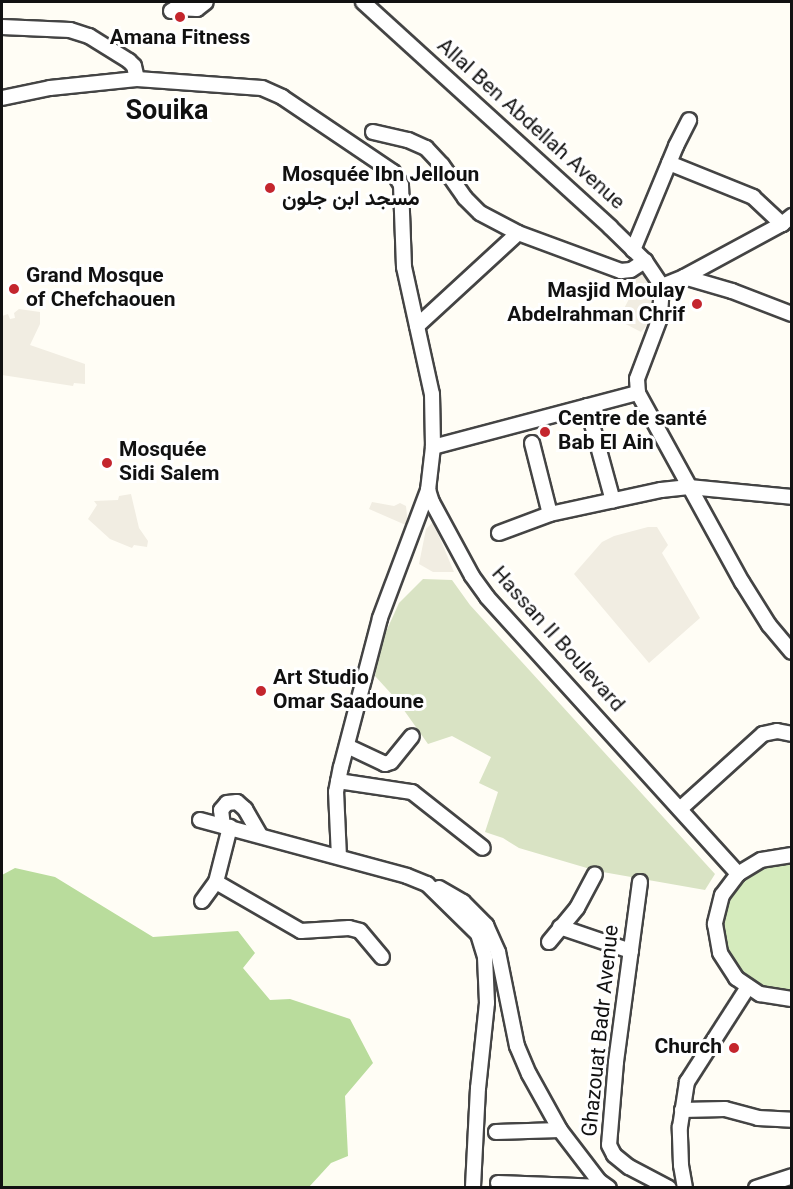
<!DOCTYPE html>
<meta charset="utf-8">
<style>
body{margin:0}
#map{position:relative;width:793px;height:1189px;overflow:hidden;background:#fffdf5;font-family:Georgia,Vazirmatn,serif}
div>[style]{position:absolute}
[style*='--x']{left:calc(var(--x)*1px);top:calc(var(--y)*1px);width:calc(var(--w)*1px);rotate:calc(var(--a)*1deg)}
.green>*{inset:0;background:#d5ebbd}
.forest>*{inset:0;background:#b9dc9c}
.cemetery>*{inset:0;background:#d9e3c4}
.plaza>*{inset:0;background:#f1ede2}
.roads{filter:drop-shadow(2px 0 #444) drop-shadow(-2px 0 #444) drop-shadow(0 2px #444) drop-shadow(0 -2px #444)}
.minor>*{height:14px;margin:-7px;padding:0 7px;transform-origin:7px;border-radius:7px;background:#fff}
.dots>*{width:16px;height:16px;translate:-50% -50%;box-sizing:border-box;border:3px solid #fff;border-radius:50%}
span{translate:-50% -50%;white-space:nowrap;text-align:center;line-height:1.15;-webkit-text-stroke:6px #fff;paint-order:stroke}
.poi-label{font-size:21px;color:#111;font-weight:700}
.left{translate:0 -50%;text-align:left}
.right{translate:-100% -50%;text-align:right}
.street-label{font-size:21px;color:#111}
.district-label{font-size:27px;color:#111;font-weight:700}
.frame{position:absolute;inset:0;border:3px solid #111;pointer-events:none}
</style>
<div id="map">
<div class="green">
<i style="clip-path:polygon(786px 862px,792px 862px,792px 992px,774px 991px,748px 979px,729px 957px,722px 928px,724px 914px,736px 887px,758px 869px)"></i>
</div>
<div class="forest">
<i style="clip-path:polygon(15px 868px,55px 877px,153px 937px,238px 931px,255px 953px,243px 968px,270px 1000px,290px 999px,350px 1019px,373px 1063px,345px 1096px,348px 1156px,331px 1163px,309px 1187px,2px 1187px,2px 875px)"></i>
</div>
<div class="cemetery">
<i style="clip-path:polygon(423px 579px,452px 580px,470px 605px,715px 874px,705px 890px,597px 871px,519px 848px,503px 838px,485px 832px,498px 792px,479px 783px,491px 757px,452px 736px,428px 744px,396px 699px,375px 676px,380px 645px,399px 603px)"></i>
</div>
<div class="plaza">
<i style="clip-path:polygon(640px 266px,657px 290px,655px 317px,641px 332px,618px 320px,629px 299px,626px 294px,635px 280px,629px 276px)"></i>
<i style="clip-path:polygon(19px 309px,40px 312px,40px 324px,30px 345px,85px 364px,85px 384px,74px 383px,73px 386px,2px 375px,2px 316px,8px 314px,10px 319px,15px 318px,14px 313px)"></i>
<i style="clip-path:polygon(131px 494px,139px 528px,148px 541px,147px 547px,134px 545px,132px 548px,110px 539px,88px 519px,97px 505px,94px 501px,118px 500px,119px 496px)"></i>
<i style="clip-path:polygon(372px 502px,394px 506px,400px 503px,406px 506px,408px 526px,369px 509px)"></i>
<i style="clip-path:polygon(433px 522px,436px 529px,454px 572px,433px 572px,419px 564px,426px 529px)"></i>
<i style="clip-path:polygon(648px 527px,657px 527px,668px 545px,662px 553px,700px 618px,649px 663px,574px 574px,602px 542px,614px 536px)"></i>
</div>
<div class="roads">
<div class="minor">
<i style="--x:363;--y:2;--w:334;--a:42.3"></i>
<i style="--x:610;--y:227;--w:49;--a:44.2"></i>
<i style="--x:645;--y:261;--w:30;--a:56"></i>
<i style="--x:662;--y:286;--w:32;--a:94"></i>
<i style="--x:660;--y:318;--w:65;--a:110.7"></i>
<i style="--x:637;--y:379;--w:14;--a:86"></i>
<i style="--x:638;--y:393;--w:216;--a:61.2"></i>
<i style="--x:742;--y:582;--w:51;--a:57.9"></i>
<i style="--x:769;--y:625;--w:35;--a:50"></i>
<i style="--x:171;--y:11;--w:6;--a:-31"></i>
<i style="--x:176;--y:8;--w:21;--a:3"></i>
<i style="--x:197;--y:9;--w:11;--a:-38"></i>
<i style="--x:2;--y:27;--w:68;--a:2.5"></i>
<i style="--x:70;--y:30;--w:20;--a:18"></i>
<i style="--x:89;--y:36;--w:47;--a:32"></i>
<i style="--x:129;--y:61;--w:7;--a:45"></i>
<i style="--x:134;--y:66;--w:13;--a:77"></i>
<i style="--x:2;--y:98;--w:49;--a:-11.8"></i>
<i style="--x:50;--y:88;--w:87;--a:-5.9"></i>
<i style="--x:137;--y:79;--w:125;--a:4.1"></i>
<i style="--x:262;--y:88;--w:22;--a:24"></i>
<i style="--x:282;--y:97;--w:134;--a:34"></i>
<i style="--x:393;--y:172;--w:15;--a:58"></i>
<i style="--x:401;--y:185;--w:82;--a:87.9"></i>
<i style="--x:404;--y:267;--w:130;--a:77.6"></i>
<i style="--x:432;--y:394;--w:53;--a:88.9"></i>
<i style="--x:433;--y:447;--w:43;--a:96.6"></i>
<i style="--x:428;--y:490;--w:13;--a:72"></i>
<i style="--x:432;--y:502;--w:84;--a:61.6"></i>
<i style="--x:472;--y:576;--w:26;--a:54"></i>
<i style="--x:487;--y:597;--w:374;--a:47.8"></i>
<i style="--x:373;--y:132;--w:36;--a:13"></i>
<i style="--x:408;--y:140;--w:20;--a:24"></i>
<i style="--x:426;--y:148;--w:23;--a:47"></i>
<i style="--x:442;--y:165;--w:40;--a:55.1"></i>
<i style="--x:465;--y:198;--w:21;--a:45"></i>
<i style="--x:480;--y:213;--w:43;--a:27.8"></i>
<i style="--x:518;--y:233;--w:110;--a:20.3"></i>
<i style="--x:621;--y:271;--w:10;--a:-6"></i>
<i style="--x:631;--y:270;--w:17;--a:-33"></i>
<i style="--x:669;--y:163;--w:91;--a:22"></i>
<i style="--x:753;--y:197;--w:40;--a:43"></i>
<i style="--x:633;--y:250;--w:113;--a:-67.5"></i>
<i style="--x:676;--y:146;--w:29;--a:-63"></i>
<i style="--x:684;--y:277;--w:50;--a:16.3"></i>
<i style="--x:732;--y:291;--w:64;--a:21"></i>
<i style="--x:662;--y:286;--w:24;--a:-22"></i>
<i style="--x:684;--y:277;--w:111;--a:-28.4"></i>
<i style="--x:782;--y:224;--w:13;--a:-39"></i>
<i style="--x:417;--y:326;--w:137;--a:-42.6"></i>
<i style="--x:587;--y:406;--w:98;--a:74.7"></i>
<i style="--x:532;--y:443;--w:73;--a:75.8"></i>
<i style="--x:433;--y:447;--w:212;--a:-14.8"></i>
<i style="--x:499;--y:533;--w:54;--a:-20.4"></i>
<i style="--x:550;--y:514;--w:114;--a:-12.2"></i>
<i style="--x:661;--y:490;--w:28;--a:-6"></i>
<i style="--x:689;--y:487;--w:103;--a:5.5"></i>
<i style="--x:347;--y:746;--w:42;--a:25.3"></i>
<i style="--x:385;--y:764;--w:6;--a:-18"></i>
<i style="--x:391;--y:762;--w:33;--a:-51"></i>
<i style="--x:338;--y:781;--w:75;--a:8.5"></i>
<i style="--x:412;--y:792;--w:90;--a:38.3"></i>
<i style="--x:680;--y:809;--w:112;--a:-42.1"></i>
<i style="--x:763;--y:734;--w:14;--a:-12"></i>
<i style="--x:777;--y:731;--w:15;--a:11"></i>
<i style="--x:200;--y:820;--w:214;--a:15.1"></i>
<i style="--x:407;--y:876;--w:22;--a:22"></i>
<i style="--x:427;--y:884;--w:71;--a:44.4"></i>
<i style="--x:478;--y:934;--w:24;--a:73"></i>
<i style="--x:485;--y:957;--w:46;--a:87.5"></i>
<i style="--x:487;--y:1003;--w:85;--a:96"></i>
<i style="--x:478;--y:1088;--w:100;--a:92.9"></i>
<i style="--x:223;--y:826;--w:16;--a:-97"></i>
<i style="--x:221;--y:810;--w:9;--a:-49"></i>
<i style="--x:227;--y:803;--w:10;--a:-6"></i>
<i style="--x:237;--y:802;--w:11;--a:41"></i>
<i style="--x:245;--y:809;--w:30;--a:60"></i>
<i style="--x:792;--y:855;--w:31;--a:171"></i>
<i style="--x:761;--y:860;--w:27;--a:149"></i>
<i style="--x:738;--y:874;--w:26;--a:127"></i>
<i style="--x:722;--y:895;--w:30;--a:104"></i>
<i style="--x:715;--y:924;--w:29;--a:80"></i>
<i style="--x:720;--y:953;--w:30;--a:57"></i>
<i style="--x:736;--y:978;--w:29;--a:34"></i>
<i style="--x:760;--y:994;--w:32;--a:9"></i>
<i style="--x:339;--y:857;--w:65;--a:-92.6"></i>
<i style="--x:336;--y:792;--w:25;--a:-79"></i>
<i style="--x:341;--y:767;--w:154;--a:-75.3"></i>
<i style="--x:380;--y:618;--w:137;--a:-69.4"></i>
<i style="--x:216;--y:882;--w:98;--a:30"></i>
<i style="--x:301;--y:931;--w:48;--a:-3.6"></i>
<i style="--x:349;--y:928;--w:11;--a:15"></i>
<i style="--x:360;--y:931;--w:34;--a:50"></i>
<i style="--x:640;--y:882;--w:182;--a:97.6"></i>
<i style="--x:616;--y:1062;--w:83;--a:94.8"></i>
<i style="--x:609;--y:1145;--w:11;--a:63"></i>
<i style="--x:614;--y:1155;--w:19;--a:39"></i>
<i style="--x:629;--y:1167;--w:45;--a:27.7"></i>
<i style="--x:439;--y:888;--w:28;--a:30"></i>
<i style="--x:463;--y:902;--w:33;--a:45"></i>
<i style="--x:486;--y:925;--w:30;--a:66"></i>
<i style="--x:498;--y:952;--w:96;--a:78.6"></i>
<i style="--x:517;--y:1046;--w:30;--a:67"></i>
<i style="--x:529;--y:1074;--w:64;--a:61"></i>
<i style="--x:560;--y:1130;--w:64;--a:52.6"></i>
<i style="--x:599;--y:1181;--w:12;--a:35"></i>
<i style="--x:202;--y:901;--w:24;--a:-54"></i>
<i style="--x:216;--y:882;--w:57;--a:-75.7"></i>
<i style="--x:560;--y:927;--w:75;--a:18.7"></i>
<i style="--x:549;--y:942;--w:44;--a:-50.5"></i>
<i style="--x:577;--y:908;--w:38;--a:-62"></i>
<i style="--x:682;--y:1110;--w:43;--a:-1.3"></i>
<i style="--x:725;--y:1109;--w:34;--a:15"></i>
<i style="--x:758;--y:1118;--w:34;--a:3"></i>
<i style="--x:496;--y:1132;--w:64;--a:-1.8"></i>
<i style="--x:498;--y:1183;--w:106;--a:2.2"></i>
<i style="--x:685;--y:1188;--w:23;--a:-100"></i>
<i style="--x:681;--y:1165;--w:38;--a:-92"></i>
<i style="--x:680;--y:1127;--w:46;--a:-81.2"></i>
<i style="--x:687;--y:1082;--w:113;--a:-57.3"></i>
<i style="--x:756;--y:1188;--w:38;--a:-18"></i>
</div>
</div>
<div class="dots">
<i style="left:180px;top:17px;background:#c4262e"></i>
<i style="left:270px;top:188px;background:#c4262e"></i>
<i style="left:14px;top:289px;background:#c4262e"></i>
<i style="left:697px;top:304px;background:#c4262e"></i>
<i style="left:545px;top:432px;background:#c4262e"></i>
<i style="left:107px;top:463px;background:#c4262e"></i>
<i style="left:261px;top:691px;background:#c4262e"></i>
<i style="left:734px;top:1048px;background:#c4262e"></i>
</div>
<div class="poi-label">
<span style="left:180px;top:39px">Amana Fitness</span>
<span class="left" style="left:282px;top:188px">Mosquée Ibn Jelloun<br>مسجد ابن جلون</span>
<span class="left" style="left:26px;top:289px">Grand Mosque<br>of Chefchaouen</span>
<span class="right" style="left:685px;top:304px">Masjid Moulay<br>Abdelrahman Chrif</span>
<span class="left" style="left:558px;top:432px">Centre de santé<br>Bab El Ain</span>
<span class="left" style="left:119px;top:463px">Mosquée<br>Sidi Salem</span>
<span class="left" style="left:273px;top:691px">Art Studio<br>Omar Saadoune</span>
<span class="right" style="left:722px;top:1048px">Church</span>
</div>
<div class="street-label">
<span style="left:530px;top:125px;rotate:42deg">Allal Ben Abdellah Avenue</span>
<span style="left:557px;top:640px;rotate:48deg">Hassan II Boulevard</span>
<span style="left:602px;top:1031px;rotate:-84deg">Ghazouat Badr Avenue</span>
</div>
<div class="district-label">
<span style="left:167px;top:113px">Souika</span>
</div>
<div class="frame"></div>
</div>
